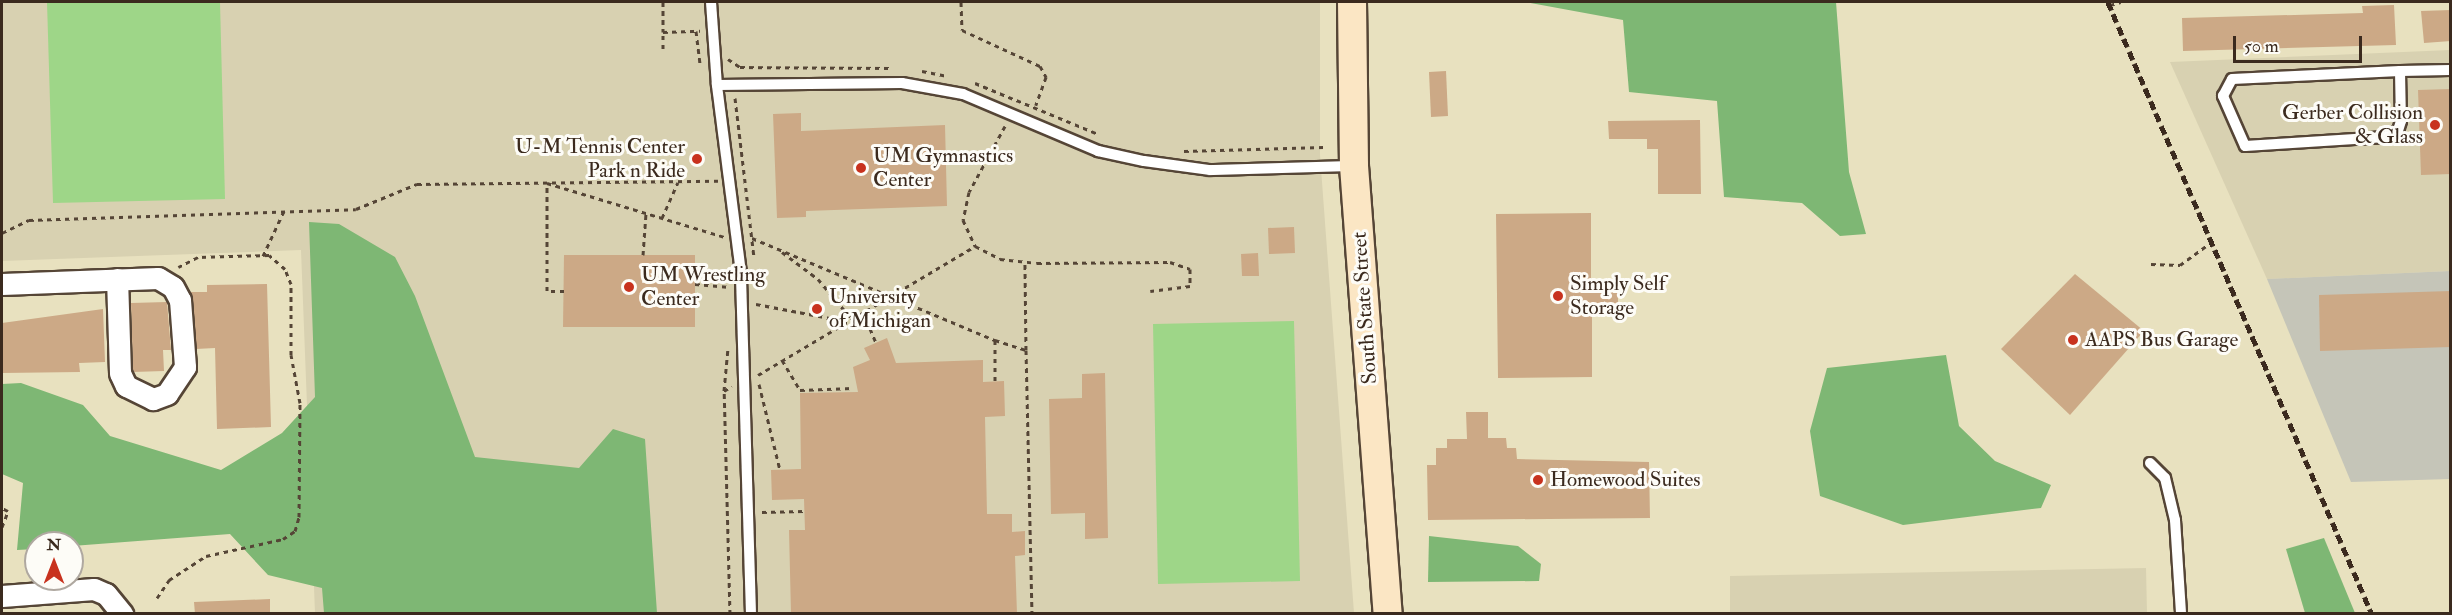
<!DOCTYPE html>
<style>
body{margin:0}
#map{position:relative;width:2452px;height:615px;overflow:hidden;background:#e8e1bf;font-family:"IM FELL Double Pica",serif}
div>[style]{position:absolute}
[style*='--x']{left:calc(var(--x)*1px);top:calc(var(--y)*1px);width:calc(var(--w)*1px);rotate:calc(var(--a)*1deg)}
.built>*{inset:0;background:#d8d1b1}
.industrial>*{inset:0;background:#c5c5b8}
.green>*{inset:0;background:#9ed688}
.forest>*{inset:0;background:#7eb774}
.building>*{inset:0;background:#cca986}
.path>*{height:3px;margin-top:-1.5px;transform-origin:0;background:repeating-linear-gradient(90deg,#554536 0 4.5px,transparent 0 9px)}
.roads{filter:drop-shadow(2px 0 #554536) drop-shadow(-2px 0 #554536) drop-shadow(0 2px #554536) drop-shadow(0 -2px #554536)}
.service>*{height:10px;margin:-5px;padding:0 5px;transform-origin:5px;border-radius:5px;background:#fff}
.minor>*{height:21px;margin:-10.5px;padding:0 10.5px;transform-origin:10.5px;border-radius:10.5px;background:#fff}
.secondary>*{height:28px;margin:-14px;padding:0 14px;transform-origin:14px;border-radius:14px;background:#fbe6c4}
.rail>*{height:4.5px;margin-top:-2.25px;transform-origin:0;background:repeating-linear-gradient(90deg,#3b2a1e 0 9px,transparent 0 13.5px)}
.dots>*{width:16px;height:16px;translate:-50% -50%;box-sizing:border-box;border:3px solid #fdfcf7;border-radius:50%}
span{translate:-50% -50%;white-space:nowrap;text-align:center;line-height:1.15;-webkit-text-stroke:6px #fdfcf7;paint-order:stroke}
.poi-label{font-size:21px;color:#3b2a1e}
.right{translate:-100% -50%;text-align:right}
.left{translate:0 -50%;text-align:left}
.street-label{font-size:21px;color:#3b2a1e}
.frame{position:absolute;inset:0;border:3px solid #3b2a1e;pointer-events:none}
.north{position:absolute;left:24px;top:531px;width:60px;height:60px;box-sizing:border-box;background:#fdfcf7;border:2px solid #afa8a0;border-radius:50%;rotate:0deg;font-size:16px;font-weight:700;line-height:24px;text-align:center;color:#3b2a1e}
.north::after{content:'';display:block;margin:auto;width:21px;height:27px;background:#c8321e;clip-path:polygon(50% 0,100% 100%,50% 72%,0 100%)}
.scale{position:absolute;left:2233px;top:36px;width:129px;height:27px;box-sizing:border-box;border:3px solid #3b2a1e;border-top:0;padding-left:8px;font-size:18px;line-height:21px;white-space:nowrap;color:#3b2a1e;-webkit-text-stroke:4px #fdfcf7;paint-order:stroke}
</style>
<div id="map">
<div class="built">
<i style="clip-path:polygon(2px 2px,1320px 2px,1320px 155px,1354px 613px,315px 613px,301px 250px,2px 261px)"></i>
<i style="clip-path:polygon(2450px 50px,2450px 271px,2267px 279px,2170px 62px)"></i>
<i style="clip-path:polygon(2146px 568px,2147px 613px,1730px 613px,1730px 576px)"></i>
</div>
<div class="industrial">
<i style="clip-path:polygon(2450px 271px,2450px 479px,2351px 482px,2267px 279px)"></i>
</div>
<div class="green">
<i style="clip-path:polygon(47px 2px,220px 2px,225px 199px,53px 203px)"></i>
<i style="clip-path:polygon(1294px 321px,1300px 581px,1158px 584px,1153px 324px)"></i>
</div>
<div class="forest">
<i style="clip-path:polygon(1525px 2px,1836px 2px,1849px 172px,1866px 234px,1840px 236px,1802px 203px,1724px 197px,1717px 101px,1629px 92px,1623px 20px)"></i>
<i style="clip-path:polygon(309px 222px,339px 224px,395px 257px,415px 296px,475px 457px,579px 468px,613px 429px,645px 439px,657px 613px,324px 613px,322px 588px,268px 575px,230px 534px,72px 546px,36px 543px,36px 549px,17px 550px,23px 483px,2px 474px,2px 384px,21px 383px,83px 405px,110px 436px,221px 470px,282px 433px,315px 397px)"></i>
<i style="clip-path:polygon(1946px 355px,1959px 426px,1995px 461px,2051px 485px,2041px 508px,1903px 525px,1820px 496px,1810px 431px,1827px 368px)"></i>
<i style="clip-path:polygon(1429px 536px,1518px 546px,1541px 564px,1539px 581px,1428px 582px)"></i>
<i style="clip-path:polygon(2324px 538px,2355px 613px,2305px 613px,2286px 549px)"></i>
</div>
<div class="building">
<i style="clip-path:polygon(2394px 5px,2396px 45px,2183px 51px,2182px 18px,2363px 13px,2362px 6px)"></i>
<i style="clip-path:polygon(2451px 10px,2451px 41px,2424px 43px,2421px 11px)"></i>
<i style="clip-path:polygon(1446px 71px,1448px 116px,1431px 117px,1429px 72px)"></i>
<i style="clip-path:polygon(2451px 89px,2451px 174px,2421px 175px,2418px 90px)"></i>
<i style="clip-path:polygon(801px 113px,801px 131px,945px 125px,947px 206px,806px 211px,806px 217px,777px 218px,773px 114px)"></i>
<i style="clip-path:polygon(1700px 120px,1701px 194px,1658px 194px,1658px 149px,1647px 149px,1647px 139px,1609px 139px,1608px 121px)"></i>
<i style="clip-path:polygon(1591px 213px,1591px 285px,1618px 285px,1618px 306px,1592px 306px,1592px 377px,1498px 378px,1496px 214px)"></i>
<i style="clip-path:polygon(1294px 227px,1295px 253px,1269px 254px,1268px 228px)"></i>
<i style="clip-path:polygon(1258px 253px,1259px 276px,1242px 276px,1241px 254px)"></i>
<i style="clip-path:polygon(564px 255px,695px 255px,695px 327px,563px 327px)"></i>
<i style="clip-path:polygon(2075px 274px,2144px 331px,2070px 415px,2001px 349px)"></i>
<i style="clip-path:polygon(267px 284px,271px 427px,217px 429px,215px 348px,196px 349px,190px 292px,207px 292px,207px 285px)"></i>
<i style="clip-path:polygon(2451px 291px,2451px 347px,2320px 351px,2319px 295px)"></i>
<i style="clip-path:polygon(167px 302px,171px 350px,163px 350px,164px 371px,133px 372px,131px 303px)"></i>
<i style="clip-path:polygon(103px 309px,105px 362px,79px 363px,80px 372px,2px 373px,2px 323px)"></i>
<i style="clip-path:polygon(887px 338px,896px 363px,983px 360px,983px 382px,1004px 381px,1005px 416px,985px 417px,987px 514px,1012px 514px,1012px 532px,1025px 531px,1025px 555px,1015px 556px,1017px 614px,791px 614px,789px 530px,805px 530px,804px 499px,772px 500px,771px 470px,801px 469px,800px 393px,858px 392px,853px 367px,870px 360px,864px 348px)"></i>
<i style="clip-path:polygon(1105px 373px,1108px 538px,1085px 539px,1085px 513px,1051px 514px,1049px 399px,1082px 398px,1082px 374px)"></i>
<i style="clip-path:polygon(1466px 412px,1488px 412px,1488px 438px,1506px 438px,1507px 448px,1516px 448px,1517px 459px,1649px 462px,1650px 518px,1428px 520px,1427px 465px,1436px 465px,1436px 448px,1447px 448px,1447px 439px,1467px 439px)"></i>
<i style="clip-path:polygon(270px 599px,270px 614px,195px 614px,194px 602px)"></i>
</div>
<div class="path">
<i style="--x:663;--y:2;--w:30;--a:90"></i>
<i style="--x:663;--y:32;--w:37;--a:-2"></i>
<i style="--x:961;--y:2;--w:28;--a:88"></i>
<i style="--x:962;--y:30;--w:86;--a:24.8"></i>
<i style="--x:1040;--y:66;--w:13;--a:61"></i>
<i style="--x:1046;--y:77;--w:30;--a:110"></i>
<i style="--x:2110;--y:5;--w:11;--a:-15"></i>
<i style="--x:696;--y:31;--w:33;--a:83"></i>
<i style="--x:663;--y:49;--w:17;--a:-90"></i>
<i style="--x:728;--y:59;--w:14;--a:34"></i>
<i style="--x:740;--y:67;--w:152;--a:0.4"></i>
<i style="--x:922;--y:71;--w:26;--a:11"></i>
<i style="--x:975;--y:83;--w:131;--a:22.5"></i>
<i style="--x:735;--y:98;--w:161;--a:83.2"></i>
<i style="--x:1005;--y:126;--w:75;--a:118.6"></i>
<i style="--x:969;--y:192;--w:29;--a:102"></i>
<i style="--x:963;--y:220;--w:29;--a:65"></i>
<i style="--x:975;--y:246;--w:28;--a:27"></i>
<i style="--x:1000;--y:259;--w:37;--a:6"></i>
<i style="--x:1037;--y:263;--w:133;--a:-0.4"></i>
<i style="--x:1170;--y:262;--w:21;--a:19"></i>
<i style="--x:1190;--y:269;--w:17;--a:90"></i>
<i style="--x:1190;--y:286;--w:40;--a:172.9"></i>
<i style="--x:1184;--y:151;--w:140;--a:-1.6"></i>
<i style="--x:662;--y:218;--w:39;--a:-66"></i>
<i style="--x:2;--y:233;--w:30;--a:-26"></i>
<i style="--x:29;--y:220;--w:327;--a:-1.9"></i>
<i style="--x:356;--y:209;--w:66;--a:-22.3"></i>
<i style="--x:417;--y:184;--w:301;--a:-0.6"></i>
<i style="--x:752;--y:238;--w:264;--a:22.8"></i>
<i style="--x:995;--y:340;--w:41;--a:90"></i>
<i style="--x:782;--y:252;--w:45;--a:36.9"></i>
<i style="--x:818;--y:279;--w:51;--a:49.8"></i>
<i style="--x:643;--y:255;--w:42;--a:-85.9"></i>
<i style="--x:263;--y:256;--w:50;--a:-65"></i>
<i style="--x:2151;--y:264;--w:29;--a:2"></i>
<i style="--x:2180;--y:265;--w:39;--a:-36"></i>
<i style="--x:695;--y:284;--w:32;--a:5"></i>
<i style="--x:564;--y:291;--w:17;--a:180"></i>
<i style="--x:547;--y:291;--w:108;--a:-90"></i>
<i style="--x:547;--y:183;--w:186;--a:16.9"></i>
<i style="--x:756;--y:304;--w:91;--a:10.8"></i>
<i style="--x:863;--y:312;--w:34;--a:67"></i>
<i style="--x:995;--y:340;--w:33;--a:18"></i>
<i style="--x:1026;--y:350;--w:88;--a:-90.7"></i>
<i style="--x:1026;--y:350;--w:264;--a:88.7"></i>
<i style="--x:782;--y:360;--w:35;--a:59"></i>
<i style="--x:800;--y:390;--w:53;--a:-2.2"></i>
<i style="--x:758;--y:375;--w:252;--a:-30.7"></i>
<i style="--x:759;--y:384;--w:89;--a:76.3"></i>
<i style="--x:724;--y:391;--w:43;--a:-84.7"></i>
<i style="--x:762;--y:512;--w:42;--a:-1.4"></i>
<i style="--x:2;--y:527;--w:17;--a:-69"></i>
<i style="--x:8;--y:511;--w:7;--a:-153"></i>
<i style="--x:157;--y:598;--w:22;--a:-56"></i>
<i style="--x:169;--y:580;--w:44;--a:-33"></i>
<i style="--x:206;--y:556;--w:79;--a:-12.4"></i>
<i style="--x:283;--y:539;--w:14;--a:-34"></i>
<i style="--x:295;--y:531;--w:15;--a:-74"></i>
<i style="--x:299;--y:517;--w:114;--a:-89.5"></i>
<i style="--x:300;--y:403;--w:49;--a:-100.6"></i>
<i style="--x:291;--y:355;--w:71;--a:-90"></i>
<i style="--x:291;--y:284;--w:16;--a:-112"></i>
<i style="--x:285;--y:269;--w:21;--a:-139"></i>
<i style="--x:269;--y:255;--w:71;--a:178.4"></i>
<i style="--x:198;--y:257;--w:22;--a:153"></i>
<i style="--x:730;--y:614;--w:223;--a:-91.5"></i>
<i style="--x:724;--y:391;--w:9;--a:-32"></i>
</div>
<div class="roads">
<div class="service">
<i style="--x:711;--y:2;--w:83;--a:85.9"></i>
<i style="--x:2400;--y:71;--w:50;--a:88.9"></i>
<i style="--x:2401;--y:121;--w:10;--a:107"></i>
<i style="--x:2398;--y:131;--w:13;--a:153"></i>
<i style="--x:2386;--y:137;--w:141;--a:176.3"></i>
<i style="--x:2245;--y:146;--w:55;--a:-113.7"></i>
<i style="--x:2223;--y:96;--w:19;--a:-62"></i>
<i style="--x:2232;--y:79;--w:168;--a:-2.7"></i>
<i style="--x:2400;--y:71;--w:50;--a:-1.1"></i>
<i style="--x:2150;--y:463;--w:21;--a:45"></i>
<i style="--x:2165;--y:478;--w:43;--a:76.6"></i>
<i style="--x:2175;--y:520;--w:94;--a:86.3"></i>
<i style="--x:751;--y:614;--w:341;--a:-91.7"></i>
<i style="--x:741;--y:273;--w:190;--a:-97.3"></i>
<i style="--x:717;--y:85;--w:185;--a:-0.6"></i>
<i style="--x:902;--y:83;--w:62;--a:10.2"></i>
<i style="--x:963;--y:94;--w:147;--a:22.9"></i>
<i style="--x:1098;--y:151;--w:47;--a:12.3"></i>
<i style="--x:1144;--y:161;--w:67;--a:7.8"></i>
<i style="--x:1210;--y:170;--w:144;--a:-1.6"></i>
</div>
<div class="minor">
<i style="--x:2;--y:284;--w:156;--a:-2.2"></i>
<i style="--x:158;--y:278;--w:17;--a:31"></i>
<i style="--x:173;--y:287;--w:15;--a:62"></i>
<i style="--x:180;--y:300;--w:67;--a:85.7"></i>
<i style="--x:185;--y:367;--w:32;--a:124"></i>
<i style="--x:167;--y:394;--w:15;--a:160"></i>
<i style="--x:153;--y:399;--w:30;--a:-154"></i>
<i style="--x:126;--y:386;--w:14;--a:-115"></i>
<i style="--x:120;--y:373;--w:94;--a:-91.8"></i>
<i style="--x:2;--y:596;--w:92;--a:-4.4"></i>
<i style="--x:94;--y:589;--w:13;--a:23"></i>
<i style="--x:106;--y:594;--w:26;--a:51"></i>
</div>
<div class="secondary">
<i style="--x:1352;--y:2;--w:164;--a:89.3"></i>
<i style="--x:1354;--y:166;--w:449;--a:85.7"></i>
</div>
</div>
<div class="rail">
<i style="--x:2108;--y:2;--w:667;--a:66.67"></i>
</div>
<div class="dots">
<i style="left:2435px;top:125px;background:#c8321e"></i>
<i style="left:697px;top:159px;background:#c8321e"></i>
<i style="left:861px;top:168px;background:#c8321e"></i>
<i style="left:629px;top:287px;background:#c8321e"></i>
<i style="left:1558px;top:296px;background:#c8321e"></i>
<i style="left:817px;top:309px;background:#c8321e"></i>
<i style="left:2073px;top:340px;background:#c8321e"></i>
<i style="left:1538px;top:480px;background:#c8321e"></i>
</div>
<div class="poi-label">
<span class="right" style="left:2423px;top:125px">Gerber Collision<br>&amp; Glass</span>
<span class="right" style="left:685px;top:159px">U-M Tennis Center<br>Park n Ride</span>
<span class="left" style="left:873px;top:168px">UM Gymnastics<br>Center</span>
<span class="left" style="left:641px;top:287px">UM Wrestling<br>Center</span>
<span class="left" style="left:1570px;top:296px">Simply Self<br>Storage</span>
<span class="left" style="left:829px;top:309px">University<br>of Michigan</span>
<span class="left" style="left:2085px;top:340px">AAPS Bus Garage</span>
<span class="left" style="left:1550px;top:480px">Homewood Suites</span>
</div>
<div class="street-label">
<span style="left:1365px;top:308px;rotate:-94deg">South State Street</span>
</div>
<div class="frame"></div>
<div class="north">N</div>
<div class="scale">50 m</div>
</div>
